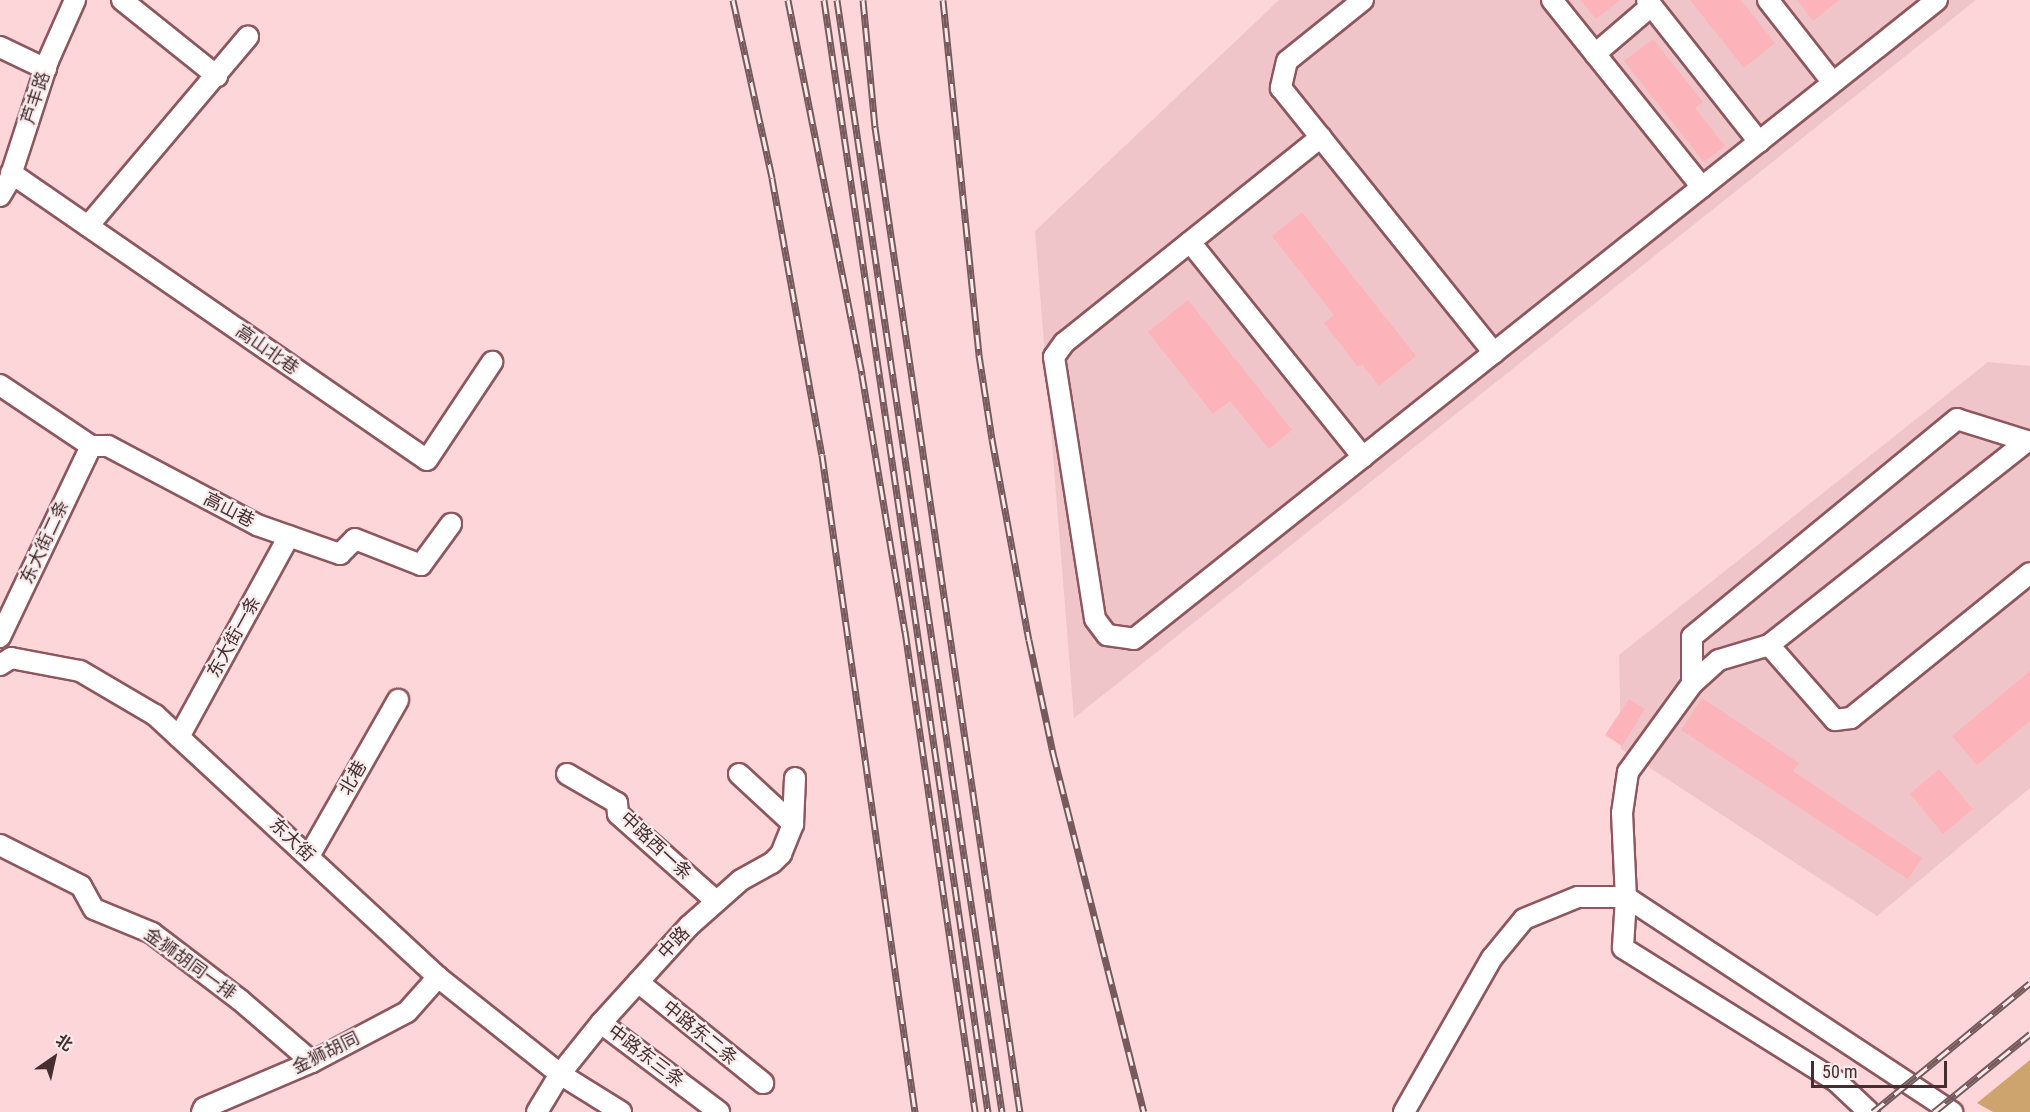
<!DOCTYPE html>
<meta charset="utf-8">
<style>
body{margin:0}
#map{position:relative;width:2030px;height:1112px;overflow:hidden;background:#fdd6d9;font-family:"Roboto Condensed","Noto Sans SC",sans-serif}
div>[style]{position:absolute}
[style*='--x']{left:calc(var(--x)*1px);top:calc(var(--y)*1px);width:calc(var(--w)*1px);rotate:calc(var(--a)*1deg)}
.built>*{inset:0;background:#f0c5c9}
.forest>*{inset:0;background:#cea46e}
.building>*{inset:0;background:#fcb3ba}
.roads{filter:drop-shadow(2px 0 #8d575d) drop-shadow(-2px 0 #8d575d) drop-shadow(0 2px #8d575d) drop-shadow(0 -2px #8d575d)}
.minor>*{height:20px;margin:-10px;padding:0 10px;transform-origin:10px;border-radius:10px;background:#fff}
.rail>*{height:7px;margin-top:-3.5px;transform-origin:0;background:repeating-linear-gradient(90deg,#f8ebec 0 14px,#765a5c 0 28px);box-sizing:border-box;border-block:2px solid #765a5c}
span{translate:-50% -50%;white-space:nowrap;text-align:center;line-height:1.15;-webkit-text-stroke:4.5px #f8ebec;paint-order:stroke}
.street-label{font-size:18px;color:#462e30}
.north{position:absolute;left:24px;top:1028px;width:60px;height:60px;-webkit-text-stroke:4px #f8ebec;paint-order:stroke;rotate:34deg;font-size:16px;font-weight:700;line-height:24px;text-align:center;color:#462e30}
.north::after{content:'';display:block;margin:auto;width:21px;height:27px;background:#462e30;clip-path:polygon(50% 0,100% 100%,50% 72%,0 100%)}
.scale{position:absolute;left:1811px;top:1061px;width:136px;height:27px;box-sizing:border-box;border:3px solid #462e30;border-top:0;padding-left:8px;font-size:18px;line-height:21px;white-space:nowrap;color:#462e30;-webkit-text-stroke:4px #f8ebec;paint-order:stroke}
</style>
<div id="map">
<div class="built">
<i style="clip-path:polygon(1279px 0,1976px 0,1074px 718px,1035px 231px)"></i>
<i style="clip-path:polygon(1988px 362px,2030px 366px,2030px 788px,1877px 916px,1621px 749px,1619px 655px)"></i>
</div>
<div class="forest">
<i style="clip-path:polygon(2030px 1060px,2030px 1112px,1993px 1112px,1977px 1103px)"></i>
</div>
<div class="building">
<i style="clip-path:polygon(1580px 0,1620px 0,1596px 19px)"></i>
<i style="clip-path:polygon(1690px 0,1741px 0,1775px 43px,1744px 68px)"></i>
<i style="clip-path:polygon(1797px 0,1839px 0,1813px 21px)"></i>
<i style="clip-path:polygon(1653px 39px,1703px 102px,1695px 108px,1725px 146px,1704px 162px,1624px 61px)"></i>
<i style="clip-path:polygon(1302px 212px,1416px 356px,1379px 386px,1362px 364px,1358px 367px,1324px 323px,1334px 315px,1272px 236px)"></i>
<i style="clip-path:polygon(1188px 300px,1292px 430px,1269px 449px,1230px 401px,1213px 414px,1148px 332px)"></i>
<i style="clip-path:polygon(2030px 671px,2030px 721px,1977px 765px,1952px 736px)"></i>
<i style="clip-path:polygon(1702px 698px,1799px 763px,1793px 771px,1922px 858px,1908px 879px,1681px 730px)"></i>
<i style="clip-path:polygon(1629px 699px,1645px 709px,1622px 746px,1605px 735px)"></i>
<i style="clip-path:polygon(1939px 769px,1973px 809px,1943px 834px,1910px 794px)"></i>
</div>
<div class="roads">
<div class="minor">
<i style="--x:122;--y:0;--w:122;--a:38.7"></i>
<i style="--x:1363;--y:0;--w:97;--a:141.2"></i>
<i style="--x:1287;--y:61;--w:28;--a:103"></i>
<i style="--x:1281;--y:88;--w:340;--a:51.2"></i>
<i style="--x:1552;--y:0;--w:240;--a:51.3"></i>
<i style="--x:1647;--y:0;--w:181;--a:51.7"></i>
<i style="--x:1768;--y:0;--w:105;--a:51.9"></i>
<i style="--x:0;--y:47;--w:51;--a:25.6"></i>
<i style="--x:1595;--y:54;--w:74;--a:-40.6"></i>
<i style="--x:1321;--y:137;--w:329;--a:141.3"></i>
<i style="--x:1064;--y:343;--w:17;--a:126"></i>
<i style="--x:1054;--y:357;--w:265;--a:81.1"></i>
<i style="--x:1095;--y:619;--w:20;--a:53"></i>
<i style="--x:1107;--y:635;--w:27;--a:8"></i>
<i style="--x:1134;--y:639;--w:1026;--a:-38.51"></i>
<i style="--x:11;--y:173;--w:505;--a:34.6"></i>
<i style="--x:427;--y:460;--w:118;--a:-56.4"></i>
<i style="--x:0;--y:196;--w:17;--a:-59"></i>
<i style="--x:9;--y:181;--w:126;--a:-72"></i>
<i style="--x:48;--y:61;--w:67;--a:-66.1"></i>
<i style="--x:88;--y:226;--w:248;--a:-49.8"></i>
<i style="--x:1190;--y:242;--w:276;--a:51.2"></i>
<i style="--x:0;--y:385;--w:110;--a:33.8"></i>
<i style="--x:91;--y:446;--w:17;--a:0"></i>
<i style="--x:108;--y:446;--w:169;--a:27.9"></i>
<i style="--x:257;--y:525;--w:88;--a:19.3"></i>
<i style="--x:340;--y:554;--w:21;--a:-45"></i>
<i style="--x:355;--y:539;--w:71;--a:21.5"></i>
<i style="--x:421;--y:565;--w:51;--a:-53.8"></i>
<i style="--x:0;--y:637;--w:212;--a:-64.5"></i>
<i style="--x:1769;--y:645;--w:100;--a:48.7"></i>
<i style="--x:1835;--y:720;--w:16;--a:-7"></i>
<i style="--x:1851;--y:718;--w:230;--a:-39"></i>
<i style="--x:0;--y:665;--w:13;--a:-32"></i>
<i style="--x:11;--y:658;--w:70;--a:10.7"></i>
<i style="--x:80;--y:671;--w:87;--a:30.4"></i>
<i style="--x:155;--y:715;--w:386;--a:42.8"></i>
<i style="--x:438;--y:977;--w:156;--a:38.5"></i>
<i style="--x:560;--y:1074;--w:72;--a:31.9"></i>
<i style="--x:1692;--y:684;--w:36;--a:-42"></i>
<i style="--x:1719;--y:660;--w:52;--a:-16.7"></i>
<i style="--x:1769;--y:645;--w:329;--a:-38.3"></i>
<i style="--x:2027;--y:441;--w:73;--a:-162.6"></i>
<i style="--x:1957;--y:419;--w:343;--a:140.6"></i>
<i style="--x:1692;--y:637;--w:47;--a:90"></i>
<i style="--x:1692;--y:684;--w:109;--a:126"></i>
<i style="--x:1628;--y:772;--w:41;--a:98.3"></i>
<i style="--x:1622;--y:813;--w:84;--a:87.3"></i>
<i style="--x:1626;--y:897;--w:51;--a:93.4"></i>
<i style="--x:1623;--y:948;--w:251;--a:32"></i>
<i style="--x:1836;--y:1081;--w:45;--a:43.2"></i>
<i style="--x:179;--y:737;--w:229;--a:-61.3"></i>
<i style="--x:567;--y:774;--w:58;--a:30.1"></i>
<i style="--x:617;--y:803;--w:11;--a:85"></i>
<i style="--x:618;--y:814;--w:131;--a:41.6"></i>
<i style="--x:739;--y:774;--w:74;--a:42.8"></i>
<i style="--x:0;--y:845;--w:91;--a:26.8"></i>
<i style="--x:81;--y:886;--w:26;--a:61"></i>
<i style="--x:94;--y:909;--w:63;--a:22.5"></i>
<i style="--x:152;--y:933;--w:111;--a:37.3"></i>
<i style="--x:240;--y:1000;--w:95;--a:40.7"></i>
<i style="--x:309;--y:856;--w:180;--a:-60.3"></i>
<i style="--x:638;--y:982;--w:161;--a:38.9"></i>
<i style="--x:601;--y:1023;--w:148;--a:37"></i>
<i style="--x:202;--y:1112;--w:4;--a:-63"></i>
<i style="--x:204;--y:1108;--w:117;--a:-23.1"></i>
<i style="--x:312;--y:1062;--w:107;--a:-27.8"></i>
<i style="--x:407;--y:1012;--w:47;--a:-48.5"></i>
<i style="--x:537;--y:1112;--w:44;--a:-58.8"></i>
<i style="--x:560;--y:1074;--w:65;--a:-51.2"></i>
<i style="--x:601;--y:1023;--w:131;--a:-47.8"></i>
<i style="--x:689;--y:926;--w:69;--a:-41.5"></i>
<i style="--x:741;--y:880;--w:35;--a:-29"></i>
<i style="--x:772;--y:863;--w:13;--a:-45"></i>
<i style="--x:781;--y:854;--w:32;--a:-68"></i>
<i style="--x:793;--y:824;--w:46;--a:-87.5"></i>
<i style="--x:1404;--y:1112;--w:177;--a:-60.3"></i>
<i style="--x:1492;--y:958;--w:50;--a:-50.6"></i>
<i style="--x:1524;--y:919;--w:58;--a:-22.2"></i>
<i style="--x:1578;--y:897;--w:48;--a:0"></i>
<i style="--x:1626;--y:897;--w:391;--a:33.4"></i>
</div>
</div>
<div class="rail">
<i style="--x:733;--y:0;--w:182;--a:77.6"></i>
<i style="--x:772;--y:178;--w:281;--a:79.8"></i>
<i style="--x:822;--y:455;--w:664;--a:81.94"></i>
<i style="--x:788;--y:0;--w:382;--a:78.8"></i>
<i style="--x:862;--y:375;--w:260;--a:80.5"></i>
<i style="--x:905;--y:631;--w:486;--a:81.7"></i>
<i style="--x:824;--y:0;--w:1124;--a:81.61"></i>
<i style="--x:837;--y:0;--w:1124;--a:81.56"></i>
<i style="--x:863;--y:0;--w:128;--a:84.6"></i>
<i style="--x:875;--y:127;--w:996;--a:81.63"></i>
<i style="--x:943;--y:0;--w:357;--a:84.2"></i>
<i style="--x:979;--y:355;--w:85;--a:81.2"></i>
<i style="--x:992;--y:439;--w:204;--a:79.6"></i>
<i style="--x:1029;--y:640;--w:116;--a:78"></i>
<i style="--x:1053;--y:753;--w:370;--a:75.8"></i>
<i style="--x:1873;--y:1112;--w:203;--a:-39.4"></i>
<i style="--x:1934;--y:1112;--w:124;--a:-39.1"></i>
</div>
<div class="street-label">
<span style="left:36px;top:98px;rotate:-72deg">芦丰路</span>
<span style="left:267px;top:350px;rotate:35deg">高山北巷</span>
<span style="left:229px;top:510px;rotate:27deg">高山巷</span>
<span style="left:45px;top:542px;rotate:-65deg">东大街二条</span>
<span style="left:234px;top:637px;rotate:-61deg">东大街一条</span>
<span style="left:353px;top:778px;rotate:-60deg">北巷</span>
<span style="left:292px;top:840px;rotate:43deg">东大街</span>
<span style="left:656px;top:846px;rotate:43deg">中路西一条</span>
<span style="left:674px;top:943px;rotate:-47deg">中路</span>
<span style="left:190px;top:964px;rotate:36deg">金狮胡同一排</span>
<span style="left:700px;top:1033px;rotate:39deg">中路东二条</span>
<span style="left:326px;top:1053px;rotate:-26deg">金狮胡同</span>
<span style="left:646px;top:1056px;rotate:37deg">中路东三条</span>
</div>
<div class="north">北</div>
<div class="scale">50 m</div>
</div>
